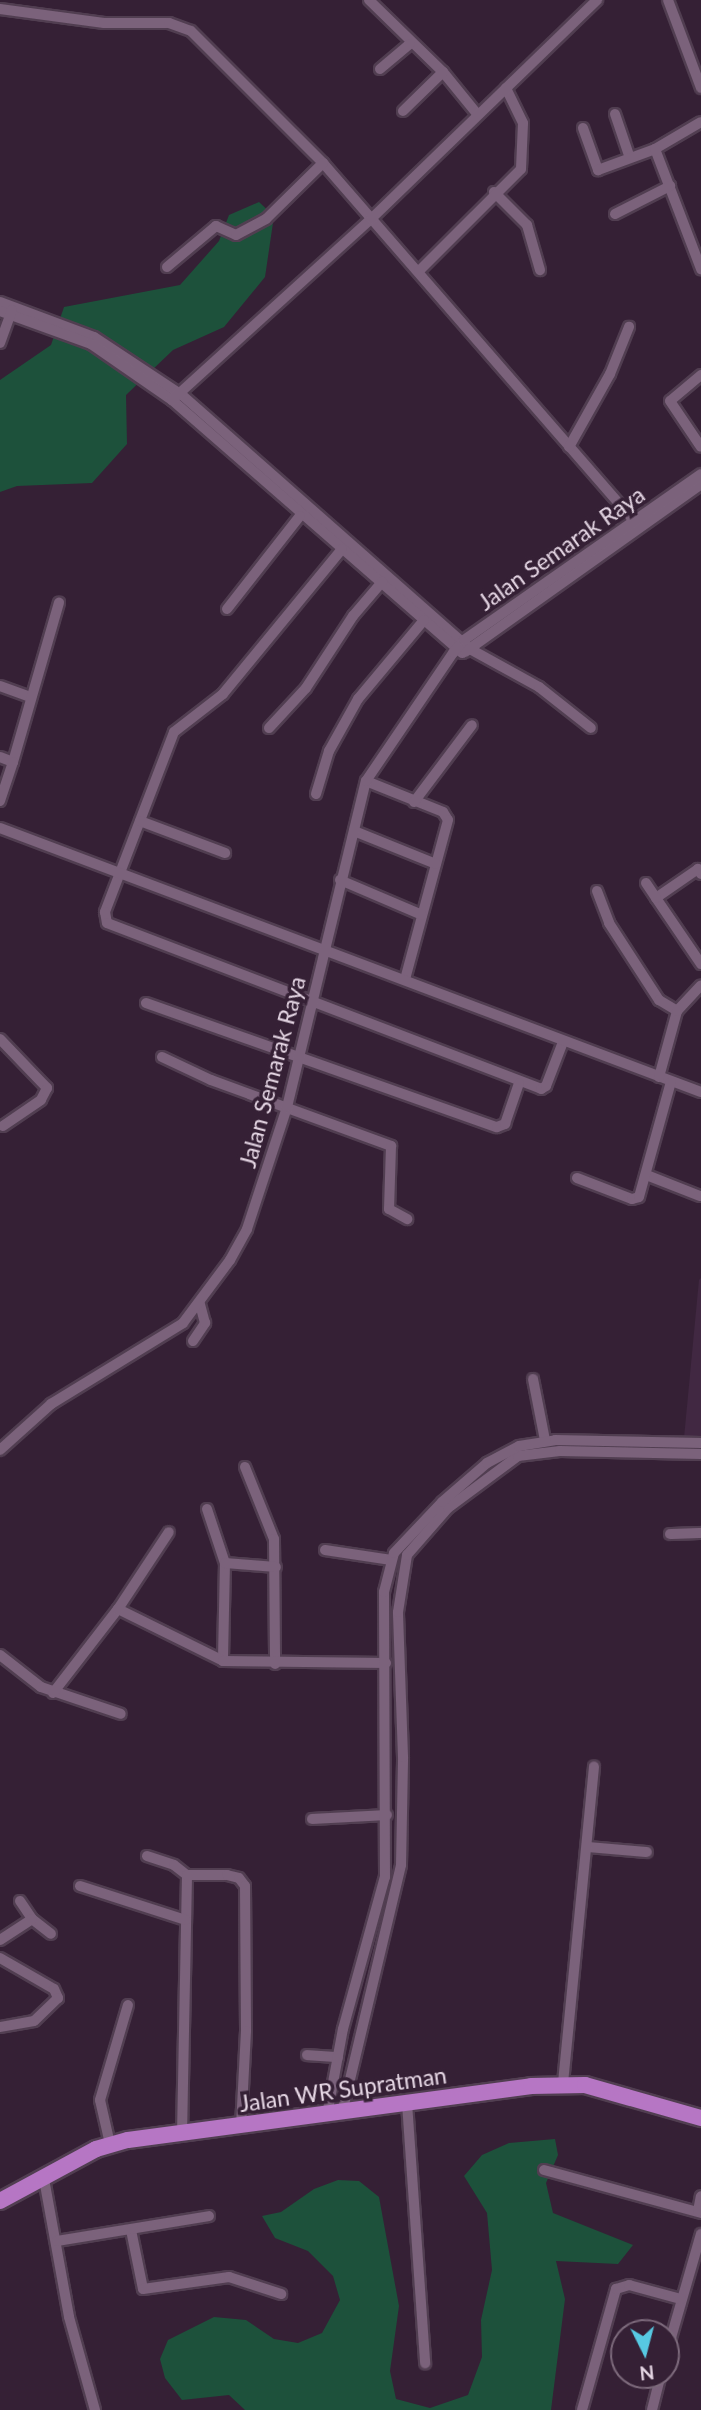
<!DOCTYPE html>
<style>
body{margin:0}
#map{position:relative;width:701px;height:2410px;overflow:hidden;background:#352035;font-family:Lato,sans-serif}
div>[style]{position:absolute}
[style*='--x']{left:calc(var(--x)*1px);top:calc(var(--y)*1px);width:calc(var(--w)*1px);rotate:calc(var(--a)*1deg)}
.built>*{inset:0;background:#412842}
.green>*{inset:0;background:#1d513b}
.roads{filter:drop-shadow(2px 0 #513e51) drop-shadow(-2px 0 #513e51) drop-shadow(0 2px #513e51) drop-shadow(0 -2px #513e51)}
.minor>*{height:10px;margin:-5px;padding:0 5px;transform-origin:5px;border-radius:5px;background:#7b627b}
.trunk>*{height:16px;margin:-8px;padding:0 8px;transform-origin:8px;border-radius:8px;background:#b676c4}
span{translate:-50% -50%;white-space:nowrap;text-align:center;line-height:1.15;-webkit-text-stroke:7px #352035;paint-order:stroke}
.street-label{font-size:23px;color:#e6d7e5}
.north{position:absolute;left:610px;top:2319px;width:70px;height:70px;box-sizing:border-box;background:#352035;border:2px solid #7c697b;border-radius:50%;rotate:174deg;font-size:19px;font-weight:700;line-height:28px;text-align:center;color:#e6d7e5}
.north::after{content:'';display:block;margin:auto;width:24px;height:32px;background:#57c9e2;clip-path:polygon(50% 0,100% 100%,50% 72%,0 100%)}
</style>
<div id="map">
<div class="built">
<i style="clip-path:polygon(701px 1278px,701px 1437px,684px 1438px,699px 1280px)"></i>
</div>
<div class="green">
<i style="clip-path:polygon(259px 202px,274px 216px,265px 277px,224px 327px,173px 350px,126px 395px,127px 444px,92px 483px,17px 486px,0 492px,0 380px,51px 345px,64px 307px,180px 285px,219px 241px,229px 215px)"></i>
<i style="clip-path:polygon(555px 2139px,558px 2155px,546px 2183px,553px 2213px,633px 2245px,618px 2264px,556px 2261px,565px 2299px,551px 2410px,245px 2410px,229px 2395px,182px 2400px,165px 2378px,160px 2359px,168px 2340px,214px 2317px,246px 2320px,274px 2339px,298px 2343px,322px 2333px,340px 2300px,333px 2276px,308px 2251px,275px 2238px,262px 2216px,281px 2212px,314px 2189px,338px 2180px,359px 2181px,379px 2197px,399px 2306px,390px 2371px,396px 2399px,430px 2408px,468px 2395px,482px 2357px,481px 2320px,492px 2270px,487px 2213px,464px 2176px,482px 2155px,509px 2143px)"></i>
</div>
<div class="roads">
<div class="minor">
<i style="--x:369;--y:0;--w:103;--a:44.2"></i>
<i style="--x:443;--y:72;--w:55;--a:50.9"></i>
<i style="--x:668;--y:0;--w:94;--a:69.4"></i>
<i style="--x:0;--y:9;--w:105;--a:7.7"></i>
<i style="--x:104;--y:23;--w:65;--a:0"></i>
<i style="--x:169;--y:23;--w:23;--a:20"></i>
<i style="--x:191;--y:31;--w:187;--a:45"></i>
<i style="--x:323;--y:163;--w:482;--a:49"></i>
<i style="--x:380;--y:69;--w:39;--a:-40"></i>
<i style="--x:403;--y:111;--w:56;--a:-44.3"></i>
<i style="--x:615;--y:114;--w:46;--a:71.2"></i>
<i style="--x:583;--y:128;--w:45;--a:70.3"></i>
<i style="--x:598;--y:170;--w:61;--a:-20.2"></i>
<i style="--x:655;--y:149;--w:53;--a:-30.4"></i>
<i style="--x:655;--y:149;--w:129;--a:69"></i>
<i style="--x:494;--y:192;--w:47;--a:45"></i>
<i style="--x:527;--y:225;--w:47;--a:73.9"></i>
<i style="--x:615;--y:214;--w:62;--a:-27"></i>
<i style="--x:167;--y:267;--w:64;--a:-39.9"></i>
<i style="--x:216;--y:226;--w:22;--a:24"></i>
<i style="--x:236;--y:235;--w:34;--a:-28"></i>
<i style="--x:266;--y:219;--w:80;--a:-44.5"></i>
<i style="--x:419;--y:271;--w:144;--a:-45"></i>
<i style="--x:521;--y:169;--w:46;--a:-87.5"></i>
<i style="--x:523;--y:123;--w:39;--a:-116"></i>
<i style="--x:0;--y:302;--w:100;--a:20.4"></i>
<i style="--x:94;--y:337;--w:105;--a:33.4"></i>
<i style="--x:182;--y:395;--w:384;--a:41.4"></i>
<i style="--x:470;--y:649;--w:79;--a:28.8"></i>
<i style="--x:539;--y:687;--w:66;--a:38.3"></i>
<i style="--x:0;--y:311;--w:97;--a:19.9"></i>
<i style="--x:91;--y:344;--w:98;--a:34.7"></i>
<i style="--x:172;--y:400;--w:385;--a:41.1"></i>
<i style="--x:0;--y:343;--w:35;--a:-70"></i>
<i style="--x:701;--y:375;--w:40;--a:140"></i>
<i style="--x:670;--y:401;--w:55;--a:56"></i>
<i style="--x:172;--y:400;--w:269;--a:-42.3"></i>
<i style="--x:371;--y:219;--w:315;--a:-44.1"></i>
<i style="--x:569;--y:447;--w:84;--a:-60.7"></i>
<i style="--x:610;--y:374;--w:51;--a:-68"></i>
<i style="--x:342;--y:549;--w:188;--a:129.4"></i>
<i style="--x:223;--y:694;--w:62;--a:142.2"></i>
<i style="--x:174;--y:732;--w:193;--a:111"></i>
<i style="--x:105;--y:912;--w:11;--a:80"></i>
<i style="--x:107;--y:923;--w:465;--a:20.9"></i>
<i style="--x:541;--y:1089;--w:6;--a:-31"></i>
<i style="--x:546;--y:1086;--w:47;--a:-68.9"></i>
<i style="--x:227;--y:609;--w:118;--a:-51.9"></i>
<i style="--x:465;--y:652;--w:290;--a:-35.4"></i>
<i style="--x:0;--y:686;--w:33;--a:20"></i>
<i style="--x:269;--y:728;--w:54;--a:-47.2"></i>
<i style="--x:306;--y:688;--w:86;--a:-56.9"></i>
<i style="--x:353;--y:616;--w:45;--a:-49.5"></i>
<i style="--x:0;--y:757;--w:14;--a:21"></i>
<i style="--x:13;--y:762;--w:166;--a:-73.9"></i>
<i style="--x:366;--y:781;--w:83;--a:21.9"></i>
<i style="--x:443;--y:812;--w:9;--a:58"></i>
<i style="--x:448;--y:820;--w:165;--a:105.1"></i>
<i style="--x:316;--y:794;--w:45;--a:-73.2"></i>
<i style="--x:329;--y:751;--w:60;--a:-60.9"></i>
<i style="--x:358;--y:699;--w:103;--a:-50.1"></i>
<i style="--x:0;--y:801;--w:41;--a:-71.6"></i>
<i style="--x:414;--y:802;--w:96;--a:-53"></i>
<i style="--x:140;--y:821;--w:91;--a:20.6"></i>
<i style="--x:0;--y:828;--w:749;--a:20.64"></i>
<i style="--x:354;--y:831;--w:88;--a:21.9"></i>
<i style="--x:701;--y:874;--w:6;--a:-121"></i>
<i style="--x:698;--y:869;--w:51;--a:145.4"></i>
<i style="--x:656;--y:898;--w:80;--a:55.7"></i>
<i style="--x:340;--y:880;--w:89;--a:23.1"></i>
<i style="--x:646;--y:883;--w:18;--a:56"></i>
<i style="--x:597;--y:891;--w:34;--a:69"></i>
<i style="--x:609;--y:923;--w:92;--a:57"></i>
<i style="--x:659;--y:1000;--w:21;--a:31"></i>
<i style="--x:146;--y:1003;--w:372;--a:19.5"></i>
<i style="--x:497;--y:1127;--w:9;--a:-21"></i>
<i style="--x:505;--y:1124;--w:43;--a:-71.1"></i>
<i style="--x:0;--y:1039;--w:68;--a:46.2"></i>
<i style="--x:47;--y:1088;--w:13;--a:117"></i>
<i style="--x:41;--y:1100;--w:46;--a:145.6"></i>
<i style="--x:162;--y:1057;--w:54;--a:25.1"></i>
<i style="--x:211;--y:1080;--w:192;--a:20.1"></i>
<i style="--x:391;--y:1146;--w:63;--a:91.8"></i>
<i style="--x:389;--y:1209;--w:21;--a:29"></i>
<i style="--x:659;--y:1077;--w:68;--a:-74.7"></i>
<i style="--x:677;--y:1011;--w:35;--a:-47"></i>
<i style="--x:649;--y:1176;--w:55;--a:21.4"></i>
<i style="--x:577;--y:1178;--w:59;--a:20.9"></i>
<i style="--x:632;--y:1199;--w:7;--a:-16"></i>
<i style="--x:639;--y:1197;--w:119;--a:-74.5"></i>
<i style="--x:193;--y:1341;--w:22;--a:-56"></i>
<i style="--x:205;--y:1323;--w:20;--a:-105"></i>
<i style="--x:533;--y:1379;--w:62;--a:78.9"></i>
<i style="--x:0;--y:1450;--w:69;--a:-42"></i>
<i style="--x:51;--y:1404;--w:155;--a:-31.5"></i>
<i style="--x:183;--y:1323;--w:79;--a:-53.3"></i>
<i style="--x:230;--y:1260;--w:35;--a:-61"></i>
<i style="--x:247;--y:1229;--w:128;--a:-71.8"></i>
<i style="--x:287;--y:1107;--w:335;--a:-76.4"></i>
<i style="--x:366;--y:781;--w:155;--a:-55.8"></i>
<i style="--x:453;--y:653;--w:17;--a:-50"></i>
<i style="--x:464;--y:640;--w:289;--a:-35"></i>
<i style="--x:245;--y:1467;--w:78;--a:68.1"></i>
<i style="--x:274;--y:1539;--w:125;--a:89.5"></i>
<i style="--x:207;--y:1509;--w:57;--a:71.6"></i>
<i style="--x:225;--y:1563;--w:98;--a:91.2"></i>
<i style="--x:670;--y:1534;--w:31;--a:-2"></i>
<i style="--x:325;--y:1550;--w:67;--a:8.6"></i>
<i style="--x:225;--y:1563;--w:51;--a:4.5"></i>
<i style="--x:118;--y:1609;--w:117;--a:26.3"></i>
<i style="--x:223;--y:1661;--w:163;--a:0.7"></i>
<i style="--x:0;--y:1655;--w:52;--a:38"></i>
<i style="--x:41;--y:1687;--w:84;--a:18.6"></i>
<i style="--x:53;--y:1693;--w:106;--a:-52.3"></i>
<i style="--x:118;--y:1609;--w:92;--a:-56.5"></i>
<i style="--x:312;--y:1819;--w:75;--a:-3.1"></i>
<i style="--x:587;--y:1847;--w:60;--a:4.8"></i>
<i style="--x:147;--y:1856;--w:28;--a:18"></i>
<i style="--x:174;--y:1865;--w:16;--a:38"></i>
<i style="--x:187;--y:1875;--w:258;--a:91.1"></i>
<i style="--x:187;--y:1875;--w:40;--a:0"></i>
<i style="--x:227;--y:1875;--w:12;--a:14"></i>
<i style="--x:239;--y:1878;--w:10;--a:53"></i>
<i style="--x:245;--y:1886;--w:145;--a:89.6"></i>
<i style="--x:246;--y:2031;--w:94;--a:93"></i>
<i style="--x:80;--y:1886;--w:111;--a:17.8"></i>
<i style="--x:20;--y:1901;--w:22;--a:56"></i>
<i style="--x:32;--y:1919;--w:24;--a:38"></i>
<i style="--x:0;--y:1940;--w:38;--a:-33"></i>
<i style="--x:0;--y:1958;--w:62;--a:29.9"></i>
<i style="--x:54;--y:1989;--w:10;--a:66"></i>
<i style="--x:58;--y:1998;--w:33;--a:136"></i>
<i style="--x:34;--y:2021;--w:35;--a:170"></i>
<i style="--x:307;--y:2055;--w:31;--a:4"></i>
<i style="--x:563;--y:2083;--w:318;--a:-84.4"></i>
<i style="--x:407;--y:2103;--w:261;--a:86"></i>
<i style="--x:342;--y:2113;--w:255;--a:-76.6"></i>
<i style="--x:401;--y:1865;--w:108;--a:-88.9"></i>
<i style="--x:403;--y:1757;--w:145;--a:-92"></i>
<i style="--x:398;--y:1612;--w:58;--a:-81"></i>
<i style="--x:407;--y:1555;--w:62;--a:-48.9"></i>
<i style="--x:448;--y:1508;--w:87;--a:-36.6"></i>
<i style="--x:518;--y:1456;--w:42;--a:-6.8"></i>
<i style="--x:560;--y:1451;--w:141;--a:1.2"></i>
<i style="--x:327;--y:2115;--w:87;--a:-79.5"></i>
<i style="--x:343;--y:2029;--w:158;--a:-74.6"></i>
<i style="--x:385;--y:1877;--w:285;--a:-90.2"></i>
<i style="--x:384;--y:1592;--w:40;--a:-75.6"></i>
<i style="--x:394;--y:1553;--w:70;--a:-46.7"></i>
<i style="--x:442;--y:1502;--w:60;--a:-40.9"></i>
<i style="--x:487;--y:1463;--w:36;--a:-28"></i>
<i style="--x:519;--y:1446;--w:36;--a:-9"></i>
<i style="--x:555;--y:1440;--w:146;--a:1.2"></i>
<i style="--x:110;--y:2144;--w:45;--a:-102.8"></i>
<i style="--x:100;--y:2100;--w:99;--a:-73.6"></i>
<i style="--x:544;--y:2170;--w:163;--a:15.3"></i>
<i style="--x:44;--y:2179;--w:140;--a:79.7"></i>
<i style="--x:69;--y:2317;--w:97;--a:74.4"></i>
<i style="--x:698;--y:2211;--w:15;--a:-79"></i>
<i style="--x:131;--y:2230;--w:60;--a:78.5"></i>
<i style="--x:143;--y:2289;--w:87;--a:-7.9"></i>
<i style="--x:229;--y:2277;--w:55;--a:18.1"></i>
<i style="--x:57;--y:2241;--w:154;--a:-9.3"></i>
<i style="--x:666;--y:2355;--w:126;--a:-73.9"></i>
<i style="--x:582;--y:2410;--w:126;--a:-74.3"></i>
<i style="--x:616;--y:2289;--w:14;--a:-17"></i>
<i style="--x:629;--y:2285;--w:54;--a:15.1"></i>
<i style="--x:652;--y:2410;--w:36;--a:-76"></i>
</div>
<div class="trunk">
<i style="--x:0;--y:2201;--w:109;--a:-28.4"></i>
<i style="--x:96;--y:2149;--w:33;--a:-16"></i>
<i style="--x:128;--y:2140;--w:407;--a:-7.6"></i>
<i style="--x:531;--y:2086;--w:54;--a:-1.1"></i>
<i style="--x:585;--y:2085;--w:121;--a:15.9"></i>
</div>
</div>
<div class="street-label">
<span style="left:561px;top:548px;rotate:-35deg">Jalan Semarak Raya</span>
<span style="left:272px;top:1072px;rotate:-75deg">Jalan Semarak Raya</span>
<span style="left:343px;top:2089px;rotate:-8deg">Jalan WR Supratman</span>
</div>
<div class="north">N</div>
</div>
